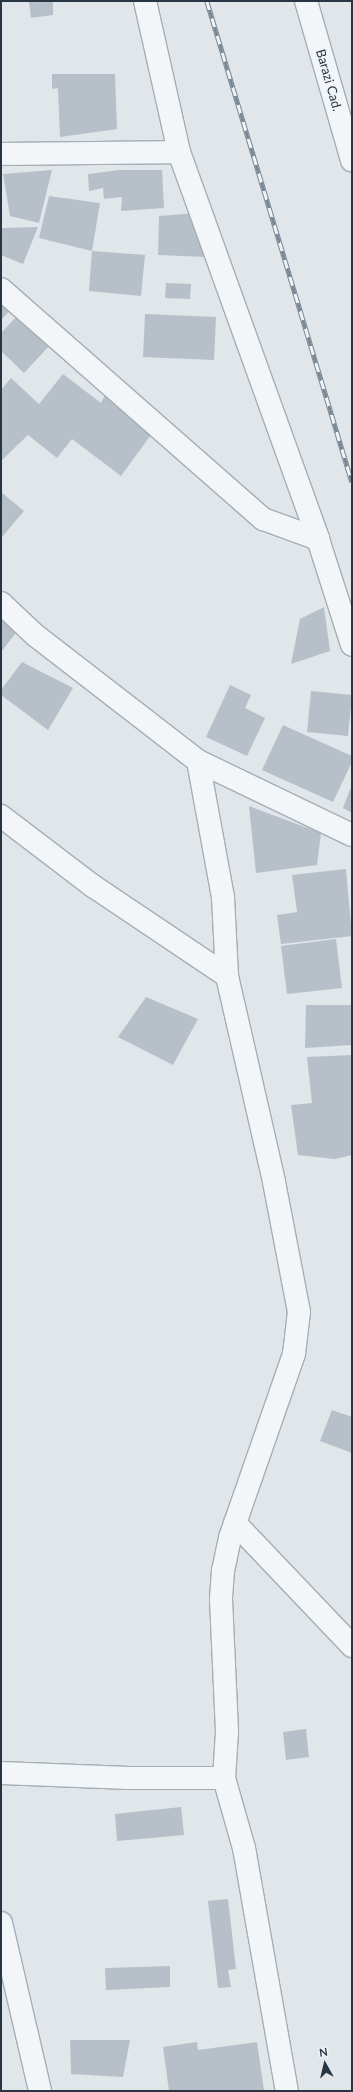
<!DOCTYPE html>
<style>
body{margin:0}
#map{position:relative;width:353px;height:2092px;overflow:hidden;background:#e0e6ea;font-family:Lato,sans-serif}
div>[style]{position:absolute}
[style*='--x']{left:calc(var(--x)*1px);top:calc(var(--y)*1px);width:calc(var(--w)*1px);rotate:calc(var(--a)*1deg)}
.building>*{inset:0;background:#b7c0c8}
.roads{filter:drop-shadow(1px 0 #a5aeb5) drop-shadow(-1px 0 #a5aeb5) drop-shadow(0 1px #a5aeb5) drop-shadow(0 -1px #a5aeb5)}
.minor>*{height:22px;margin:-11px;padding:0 11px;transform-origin:11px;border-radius:11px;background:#f3f6f8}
.rail>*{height:4.5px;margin-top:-2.25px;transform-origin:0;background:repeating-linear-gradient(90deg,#f0f4f7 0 9px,#798895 0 18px);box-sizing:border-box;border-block:1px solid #798895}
span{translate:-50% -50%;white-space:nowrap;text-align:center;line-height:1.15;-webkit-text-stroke:3.5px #f0f4f7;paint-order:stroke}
.street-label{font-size:13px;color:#283643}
.frame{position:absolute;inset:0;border:2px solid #283643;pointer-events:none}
.north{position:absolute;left:305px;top:2044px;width:40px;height:40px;-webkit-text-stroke:3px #f0f4f7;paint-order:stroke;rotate:352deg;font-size:11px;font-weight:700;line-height:16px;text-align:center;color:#283643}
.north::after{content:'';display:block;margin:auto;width:14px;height:18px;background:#283643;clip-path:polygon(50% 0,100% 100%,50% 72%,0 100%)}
</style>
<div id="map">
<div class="building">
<i style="clip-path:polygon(29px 1px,53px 1px,53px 15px,31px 18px)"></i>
<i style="clip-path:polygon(52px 74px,115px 74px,117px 129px,60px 137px,58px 88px,52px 89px)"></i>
<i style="clip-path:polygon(52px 170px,39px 223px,10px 216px,3px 174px)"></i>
<i style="clip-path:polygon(120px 170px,162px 170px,164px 208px,121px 211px,122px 197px,104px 199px,103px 188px,89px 191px,88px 174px)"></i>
<i style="clip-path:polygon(49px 196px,100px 203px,92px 251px,145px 255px,141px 296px,89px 291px,92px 251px,39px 238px)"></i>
<i style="clip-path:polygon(197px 213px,206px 257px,158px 255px,159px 216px)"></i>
<i style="clip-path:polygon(38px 227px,23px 264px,1px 255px,2px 228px)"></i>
<i style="clip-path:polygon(166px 283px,191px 284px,190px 299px,165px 298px)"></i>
<i style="clip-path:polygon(1px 294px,12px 308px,1px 320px)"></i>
<i style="clip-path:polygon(20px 313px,52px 343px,24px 373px,1px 351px,1px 333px)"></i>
<i style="clip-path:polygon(145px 314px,216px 317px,214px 360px,143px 357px)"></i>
<i style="clip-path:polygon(63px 374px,101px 403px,106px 393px,153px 432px,121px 476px,72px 439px,57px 458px,28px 435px,1px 461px,1px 390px,11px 378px,39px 404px)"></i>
<i style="clip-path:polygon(1px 492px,24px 511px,1px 538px)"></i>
<i style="clip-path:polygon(1px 605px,22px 625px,1px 652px)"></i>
<i style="clip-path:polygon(324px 607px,330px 651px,291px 664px,300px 619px)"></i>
<i style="clip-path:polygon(22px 662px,73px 688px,48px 730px,1px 695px,1px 690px)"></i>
<i style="clip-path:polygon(230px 685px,251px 695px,245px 708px,265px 718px,247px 756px,206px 737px)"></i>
<i style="clip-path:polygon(311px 691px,352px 695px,348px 736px,307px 732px)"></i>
<i style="clip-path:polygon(283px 725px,352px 756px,352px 762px,333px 802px,262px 770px)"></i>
<i style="clip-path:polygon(350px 789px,352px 790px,352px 813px,343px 808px)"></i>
<i style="clip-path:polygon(249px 806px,321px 833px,317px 865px,256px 873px)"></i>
<i style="clip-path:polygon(346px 869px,352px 936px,281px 944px,277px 915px,297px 912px,292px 875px)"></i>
<i style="clip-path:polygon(336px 939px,342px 988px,287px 994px,281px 946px)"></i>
<i style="clip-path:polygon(146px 997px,198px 1019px,173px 1065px,118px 1037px)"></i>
<i style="clip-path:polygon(306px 1005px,352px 1005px,352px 1045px,305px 1048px)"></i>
<i style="clip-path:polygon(352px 1055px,352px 1155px,335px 1159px,298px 1155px,291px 1105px,312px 1103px,307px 1057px)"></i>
<i style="clip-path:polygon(332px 1410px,352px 1417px,352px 1453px,320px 1441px)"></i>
<i style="clip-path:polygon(306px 1729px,309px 1757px,286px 1760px,283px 1732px)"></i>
<i style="clip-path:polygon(181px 1807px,184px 1835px,117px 1841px,115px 1814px)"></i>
<i style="clip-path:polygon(228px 1899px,236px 1969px,228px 1970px,231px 1987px,218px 1988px,208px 1901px)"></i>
<i style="clip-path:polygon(170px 1966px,170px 1987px,106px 1990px,105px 1968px)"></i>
<i style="clip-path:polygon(70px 2040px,130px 2040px,123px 2077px,71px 2074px)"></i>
<i style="clip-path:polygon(197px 2042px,198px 2050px,257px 2042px,264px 2091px,169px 2091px,163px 2047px)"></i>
</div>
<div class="roads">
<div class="minor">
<i style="--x:145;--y:1;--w:155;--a:77.3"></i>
<i style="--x:179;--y:152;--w:411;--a:70.2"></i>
<i style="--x:318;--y:539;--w:111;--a:72.2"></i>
<i style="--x:306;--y:1;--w:166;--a:73.9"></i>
<i style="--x:1;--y:154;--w:178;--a:-0.6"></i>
<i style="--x:1;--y:289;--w:349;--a:41.3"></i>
<i style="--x:263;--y:519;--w:59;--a:20"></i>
<i style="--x:1;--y:603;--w:47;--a:43.3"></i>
<i style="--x:35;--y:635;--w:206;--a:37.7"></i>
<i style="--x:198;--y:761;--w:171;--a:25.7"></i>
<i style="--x:198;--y:761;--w:138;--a:79.6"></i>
<i style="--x:223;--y:897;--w:79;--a:87.1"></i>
<i style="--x:227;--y:976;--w:211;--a:77.1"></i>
<i style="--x:274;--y:1182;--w:132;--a:79.1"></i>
<i style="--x:299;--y:1312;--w:42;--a:96.8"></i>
<i style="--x:294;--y:1354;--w:195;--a:109.2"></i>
<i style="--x:230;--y:1538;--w:33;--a:102"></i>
<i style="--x:223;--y:1570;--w:29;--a:94"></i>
<i style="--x:221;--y:1599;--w:133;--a:87.4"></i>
<i style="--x:227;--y:1732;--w:46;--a:93.7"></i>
<i style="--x:224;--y:1778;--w:73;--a:74.1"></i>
<i style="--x:244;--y:1848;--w:247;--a:80"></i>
<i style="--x:1;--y:816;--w:116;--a:37.3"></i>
<i style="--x:93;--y:886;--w:161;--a:33.9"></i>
<i style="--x:235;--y:1523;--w:170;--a:46.4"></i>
<i style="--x:1;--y:1773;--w:128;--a:2.2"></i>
<i style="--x:129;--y:1778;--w:95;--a:0"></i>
<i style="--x:1;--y:1923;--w:172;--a:76.9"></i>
</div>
</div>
<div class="rail">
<i style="--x:207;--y:1;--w:502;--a:73.22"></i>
</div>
<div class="street-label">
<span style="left:329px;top:80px;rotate:74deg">Barazi Cad.</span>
</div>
<div class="frame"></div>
<div class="north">N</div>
</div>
